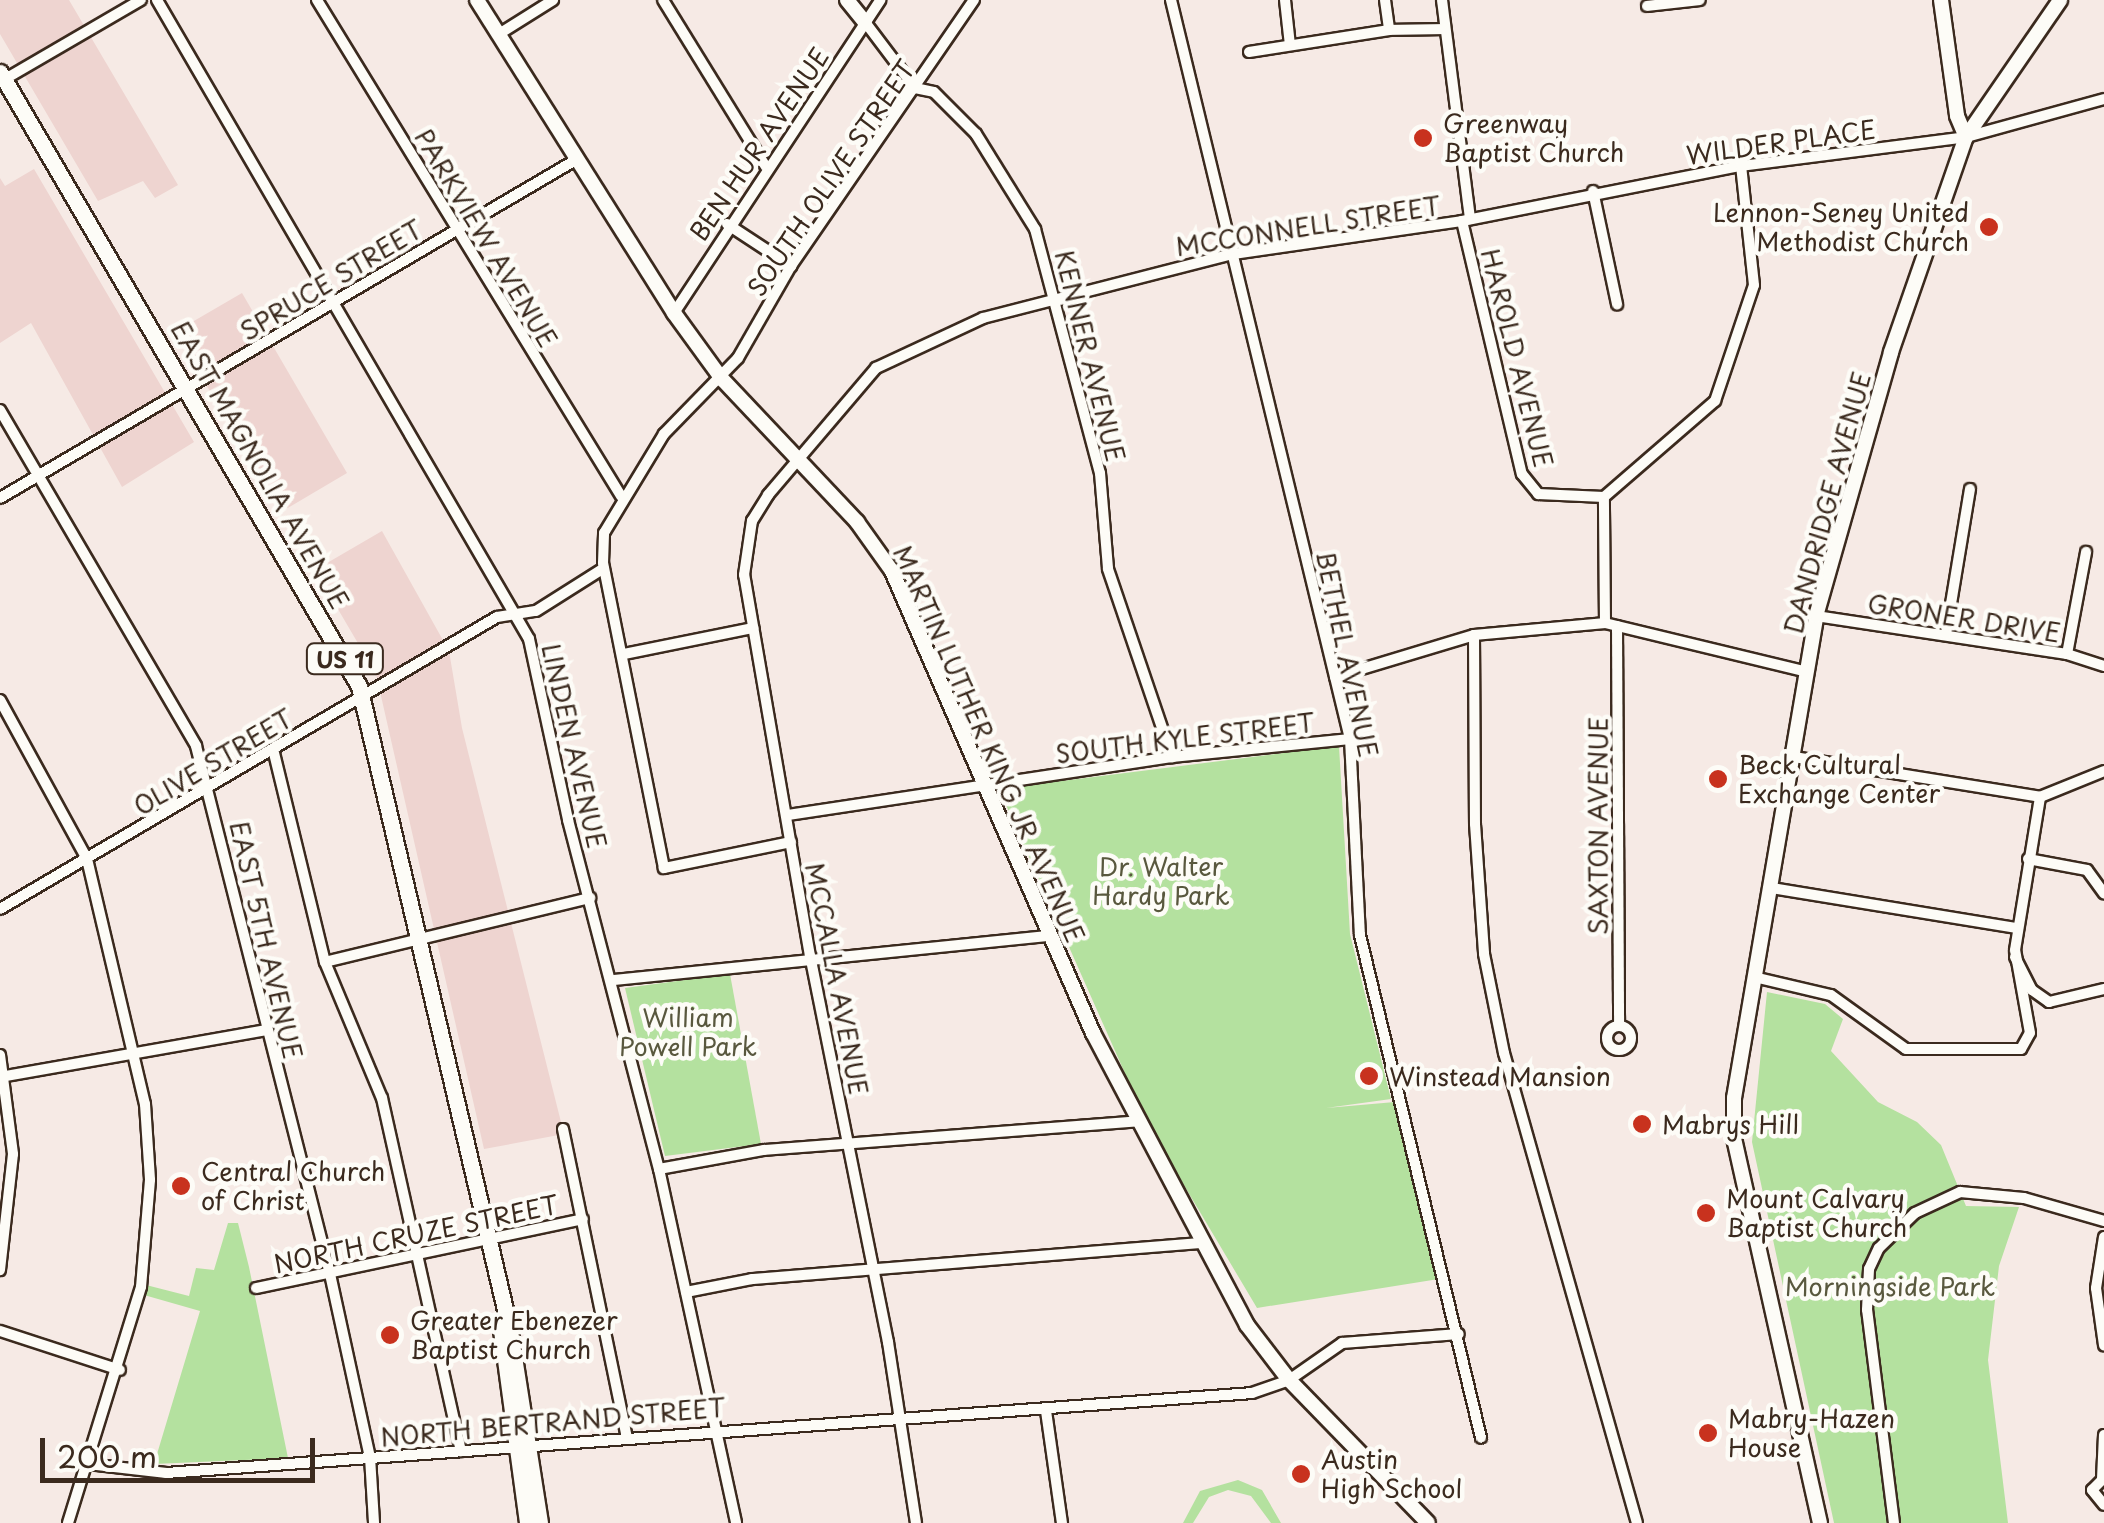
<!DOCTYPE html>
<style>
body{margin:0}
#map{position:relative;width:2104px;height:1523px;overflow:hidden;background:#f6eae5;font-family:"Playpen Sans",sans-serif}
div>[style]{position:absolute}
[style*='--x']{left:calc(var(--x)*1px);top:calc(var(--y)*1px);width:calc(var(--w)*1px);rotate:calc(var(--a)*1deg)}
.built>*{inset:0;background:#eed4d0}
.green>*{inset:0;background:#b4e19f}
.roads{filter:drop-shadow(2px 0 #3b2a1e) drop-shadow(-2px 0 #3b2a1e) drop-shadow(0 2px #3b2a1e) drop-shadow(0 -2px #3b2a1e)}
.street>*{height:10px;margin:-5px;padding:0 5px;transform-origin:5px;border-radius:5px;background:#fdfcf7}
.street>.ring{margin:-5px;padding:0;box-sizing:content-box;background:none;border:10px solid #fdfcf7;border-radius:50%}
.secondary>*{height:14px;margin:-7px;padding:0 7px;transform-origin:7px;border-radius:7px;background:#fdfcf7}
.primary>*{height:15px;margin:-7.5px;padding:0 7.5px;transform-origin:7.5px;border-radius:7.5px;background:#fdfcf7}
.dots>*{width:28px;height:28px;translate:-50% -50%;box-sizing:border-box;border:5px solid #fdfcf7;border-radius:50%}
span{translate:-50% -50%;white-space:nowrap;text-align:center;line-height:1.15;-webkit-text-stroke:9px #fdfcf7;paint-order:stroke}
.shield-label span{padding:2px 8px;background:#fdfcf7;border:2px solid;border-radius:8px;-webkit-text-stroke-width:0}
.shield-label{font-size:22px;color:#3b2a1e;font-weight:700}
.poi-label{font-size:25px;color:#3b2a1e}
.left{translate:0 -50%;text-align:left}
.right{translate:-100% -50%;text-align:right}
.street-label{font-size:25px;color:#3b2a1e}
.park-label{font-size:25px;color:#59583e}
.scale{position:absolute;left:40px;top:1438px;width:275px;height:45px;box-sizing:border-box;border:5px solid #3b2a1e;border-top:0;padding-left:12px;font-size:30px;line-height:35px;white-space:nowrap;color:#3b2a1e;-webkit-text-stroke:8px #fdfcf7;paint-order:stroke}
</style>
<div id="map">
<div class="built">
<i style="clip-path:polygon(0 0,69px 0,178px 185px,155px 198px,143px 181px,98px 201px,0 34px)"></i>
<i style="clip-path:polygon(34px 169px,194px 442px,122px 487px,31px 323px,0 343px,0 178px,5px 186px)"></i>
<i style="clip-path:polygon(242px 293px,347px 473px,281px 512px,175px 332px)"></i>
<i style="clip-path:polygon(382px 531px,449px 651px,462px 728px,564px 1134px,484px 1149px,376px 674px,315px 570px)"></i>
</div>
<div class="green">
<i style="clip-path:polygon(1339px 746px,1350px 934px,1391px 1099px,1326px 1108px,1395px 1102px,1445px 1278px,1257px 1308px,1147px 1123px,999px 789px)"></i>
<i style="clip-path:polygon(730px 974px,761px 1144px,665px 1156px,625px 988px)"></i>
<i style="clip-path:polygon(1767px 992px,1825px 1004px,1843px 1019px,1831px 1051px,1878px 1102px,1917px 1122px,1941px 1145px,1966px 1206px,2019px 1207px,1999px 1266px,1988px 1360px,2008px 1523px,1834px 1523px,1752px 1142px)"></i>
<i style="clip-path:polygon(228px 1223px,238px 1223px,249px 1267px,288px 1458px,154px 1464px,200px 1311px,144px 1295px,146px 1285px,189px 1296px,196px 1268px,214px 1270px)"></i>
<i style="clip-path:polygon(1238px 1480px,1262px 1490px,1281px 1523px,1271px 1523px,1251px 1496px,1228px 1490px,1209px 1497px,1193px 1523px,1183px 1523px,1200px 1491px)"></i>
</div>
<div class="roads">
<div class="street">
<i style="--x:157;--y:0;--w:739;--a:59.79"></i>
<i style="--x:529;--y:639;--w:185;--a:77.8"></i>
<i style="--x:568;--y:820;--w:361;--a:75.4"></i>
<i style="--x:659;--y:1169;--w:362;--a:77.7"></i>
<i style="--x:317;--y:0;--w:582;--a:58.5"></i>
<i style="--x:663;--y:0;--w:196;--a:58.3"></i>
<i style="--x:1171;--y:0;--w:760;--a:76.38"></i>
<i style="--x:1350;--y:739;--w:196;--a:87.1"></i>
<i style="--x:1360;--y:935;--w:517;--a:76.47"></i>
<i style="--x:1285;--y:0;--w:45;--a:83.7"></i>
<i style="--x:1385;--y:0;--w:30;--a:82"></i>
<i style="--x:1442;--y:0;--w:221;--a:82.7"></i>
<i style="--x:1647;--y:6;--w:53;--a:-6.5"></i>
<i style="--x:865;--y:22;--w:83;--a:52.9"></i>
<i style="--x:915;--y:88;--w:19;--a:12"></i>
<i style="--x:934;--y:92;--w:59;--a:45"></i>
<i style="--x:976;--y:134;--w:112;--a:58.2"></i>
<i style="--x:1035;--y:229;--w:253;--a:75.1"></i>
<i style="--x:1100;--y:473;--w:96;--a:85.2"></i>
<i style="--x:1108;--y:569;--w:199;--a:71.2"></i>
<i style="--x:499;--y:34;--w:64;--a:-32.2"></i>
<i style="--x:1249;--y:52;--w:142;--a:-8.9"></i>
<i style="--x:1389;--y:30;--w:53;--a:-1.1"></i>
<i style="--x:0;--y:82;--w:163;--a:-30.2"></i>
<i style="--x:1593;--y:191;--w:116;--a:78"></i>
<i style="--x:1462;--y:221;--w:260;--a:76.7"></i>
<i style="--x:1522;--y:474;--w:26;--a:51"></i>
<i style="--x:1538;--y:494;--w:66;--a:2.6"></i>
<i style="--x:727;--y:224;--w:77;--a:33.3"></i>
<i style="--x:674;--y:313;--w:375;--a:-56.6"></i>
<i style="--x:0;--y:410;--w:389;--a:59.7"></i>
<i style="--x:196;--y:746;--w:545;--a:75.76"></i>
<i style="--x:330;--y:1274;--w:187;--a:77.7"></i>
<i style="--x:370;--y:1457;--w:66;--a:86.5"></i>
<i style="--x:0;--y:498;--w:671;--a:-30.42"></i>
<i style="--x:1816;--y:616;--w:254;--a:8.6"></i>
<i style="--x:2067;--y:654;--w:39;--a:18"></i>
<i style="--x:1605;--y:623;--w:126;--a:-90.5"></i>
<i style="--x:1604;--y:497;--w:147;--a:-40.9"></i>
<i style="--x:1715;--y:401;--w:122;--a:-71.4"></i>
<i style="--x:1754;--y:285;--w:120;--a:-96.2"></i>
<i style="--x:1617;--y:626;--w:400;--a:89.7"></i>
<i style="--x:1946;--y:634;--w:147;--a:-80.6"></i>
<i style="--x:1474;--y:635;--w:189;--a:89.7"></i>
<i style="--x:1475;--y:824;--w:130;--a:86"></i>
<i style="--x:1484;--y:954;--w:101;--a:78.6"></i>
<i style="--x:1504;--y:1053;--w:488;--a:74.2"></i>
<i style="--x:624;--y:654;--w:132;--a:-11.4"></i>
<i style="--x:2067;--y:654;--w:104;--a:-79.4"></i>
<i style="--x:1335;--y:677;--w:145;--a:-16.8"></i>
<i style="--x:1474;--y:635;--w:132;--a:-5.2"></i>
<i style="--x:1605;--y:623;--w:208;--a:13.6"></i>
<i style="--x:0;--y:700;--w:181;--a:61.3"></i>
<i style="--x:87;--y:859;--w:252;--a:76.7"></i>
<i style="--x:145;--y:1104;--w:76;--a:86.2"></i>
<i style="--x:150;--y:1180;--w:107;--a:94.8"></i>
<i style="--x:141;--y:1287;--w:247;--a:107.2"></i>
<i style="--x:273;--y:749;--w:219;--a:76.3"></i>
<i style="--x:325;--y:962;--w:147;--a:67.3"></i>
<i style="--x:382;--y:1098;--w:362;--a:77.4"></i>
<i style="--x:1794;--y:757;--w:249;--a:9.2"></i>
<i style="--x:2040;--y:797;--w:69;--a:-22.1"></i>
<i style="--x:788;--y:815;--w:388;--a:-8.6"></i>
<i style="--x:1172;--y:757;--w:179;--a:-5.8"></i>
<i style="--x:791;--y:842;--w:130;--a:168.4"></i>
<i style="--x:664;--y:868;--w:311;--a:-101.3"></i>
<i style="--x:603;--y:563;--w:30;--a:-88"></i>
<i style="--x:604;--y:533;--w:116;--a:-58.8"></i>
<i style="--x:664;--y:434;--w:106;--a:-45.8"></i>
<i style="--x:738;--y:358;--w:106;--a:-60.1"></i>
<i style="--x:791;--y:266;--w:323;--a:-55.5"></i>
<i style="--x:2028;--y:859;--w:60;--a:10.6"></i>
<i style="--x:2087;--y:870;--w:29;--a:54"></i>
<i style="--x:1772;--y:888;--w:248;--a:9.3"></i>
<i style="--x:0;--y:909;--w:576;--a:-30.44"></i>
<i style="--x:497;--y:617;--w:39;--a:-9"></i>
<i style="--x:536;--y:611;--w:80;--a:-32.3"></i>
<i style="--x:2015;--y:957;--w:37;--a:63"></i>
<i style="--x:2032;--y:990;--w:21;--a:35"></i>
<i style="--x:2049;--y:1002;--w:57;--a:-13.3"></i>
<i style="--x:325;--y:962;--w:273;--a:-13.6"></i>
<i style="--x:1754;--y:977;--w:79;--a:13.2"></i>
<i style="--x:1831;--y:995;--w:92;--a:35.8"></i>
<i style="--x:1906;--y:1049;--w:115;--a:0"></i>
<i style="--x:2021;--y:1049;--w:18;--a:-61"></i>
<i style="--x:2030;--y:1033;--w:84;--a:-100.2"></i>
<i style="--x:2015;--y:950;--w:155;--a:-80.7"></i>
<i style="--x:614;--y:980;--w:438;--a:-5.8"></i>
<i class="ring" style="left:1607px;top:1026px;width:14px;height:14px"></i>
<i style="--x:0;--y:1055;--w:100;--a:82.5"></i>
<i style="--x:13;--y:1154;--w:117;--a:96.4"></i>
<i style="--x:0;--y:1077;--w:270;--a:-10"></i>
<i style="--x:563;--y:1129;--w:315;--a:78.3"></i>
<i style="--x:659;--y:1169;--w:107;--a:-10.3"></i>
<i style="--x:764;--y:1150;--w:374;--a:-4.4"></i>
<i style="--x:2104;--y:1237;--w:52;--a:98.9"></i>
<i style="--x:2096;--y:1288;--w:58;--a:82"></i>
<i style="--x:256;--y:1288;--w:334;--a:-11.9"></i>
<i style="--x:686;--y:1292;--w:67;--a:-11.1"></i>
<i style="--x:752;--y:1279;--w:451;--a:-4.6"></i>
<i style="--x:0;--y:1331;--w:126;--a:18"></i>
<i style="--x:1046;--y:1411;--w:113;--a:81.9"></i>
<i style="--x:88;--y:1464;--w:79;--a:6.6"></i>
<i style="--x:166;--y:1473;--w:1089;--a:-4.21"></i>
<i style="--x:1252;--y:1393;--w:39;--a:-19"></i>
<i style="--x:1289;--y:1380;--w:65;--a:-34.9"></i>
<i style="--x:1342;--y:1343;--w:117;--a:-4.4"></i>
<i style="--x:2104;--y:1478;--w:17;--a:135"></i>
<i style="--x:2092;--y:1490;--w:19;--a:51"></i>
<i style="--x:2102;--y:1479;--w:44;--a:-87.4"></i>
<i style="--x:916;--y:1523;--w:183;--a:-98.8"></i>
<i style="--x:888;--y:1342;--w:394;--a:-101.4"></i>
<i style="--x:810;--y:956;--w:387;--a:-99.8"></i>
<i style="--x:744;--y:575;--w:55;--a:-81.6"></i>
<i style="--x:752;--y:521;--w:31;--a:-58"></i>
<i style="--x:768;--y:495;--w:167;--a:-49.6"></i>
<i style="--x:876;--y:368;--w:118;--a:-25"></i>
<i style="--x:983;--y:318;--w:258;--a:-14.4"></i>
<i style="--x:1233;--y:254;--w:231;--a:-8.2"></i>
<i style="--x:1462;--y:221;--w:284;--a:-11.2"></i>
<i style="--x:1741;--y:166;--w:227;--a:-7.3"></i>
<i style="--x:1966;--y:137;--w:143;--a:-15.4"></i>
<i style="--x:1894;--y:1523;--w:215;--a:-97.2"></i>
<i style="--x:1867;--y:1310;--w:41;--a:-87.2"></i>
<i style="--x:1869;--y:1269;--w:23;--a:-65"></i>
<i style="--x:1879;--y:1248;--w:50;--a:-44.2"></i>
<i style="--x:1915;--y:1213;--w:50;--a:-25"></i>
<i style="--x:1960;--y:1192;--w:64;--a:5.4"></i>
<i style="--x:2024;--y:1198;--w:83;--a:16"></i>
</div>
<div class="secondary">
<i style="--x:477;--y:0;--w:370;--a:57.8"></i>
<i style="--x:674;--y:313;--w:82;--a:54"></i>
<i style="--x:722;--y:379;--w:197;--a:46.6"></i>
<i style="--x:857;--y:522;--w:60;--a:54.5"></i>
<i style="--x:892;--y:571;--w:504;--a:66.49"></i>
<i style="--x:1093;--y:1033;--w:330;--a:62.2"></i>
<i style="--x:1247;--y:1325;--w:69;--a:52.6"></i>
<i style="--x:1289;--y:1380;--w:199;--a:45.8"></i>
<i style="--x:847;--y:0;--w:28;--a:51"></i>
<i style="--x:1941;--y:0;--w:117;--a:82.1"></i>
<i style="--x:1957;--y:116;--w:23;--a:67"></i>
<i style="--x:1820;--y:1523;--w:395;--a:-102.6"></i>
<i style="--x:1734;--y:1137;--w:39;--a:-90"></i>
<i style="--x:1734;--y:1098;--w:489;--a:-80.3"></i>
<i style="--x:1816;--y:616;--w:274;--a:-74.1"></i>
<i style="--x:1891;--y:352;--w:228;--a:-70.8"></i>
<i style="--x:1966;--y:137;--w:166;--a:-55.5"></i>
</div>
<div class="primary">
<i style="--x:0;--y:72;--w:711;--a:59.69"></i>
<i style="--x:359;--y:686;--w:662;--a:76.82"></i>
<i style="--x:510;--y:1331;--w:194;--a:81.1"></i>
<i style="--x:501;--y:1330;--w:195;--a:82.3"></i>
</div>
</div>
<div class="dots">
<i style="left:1423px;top:138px;background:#c8321e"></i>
<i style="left:1989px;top:227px;background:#c8321e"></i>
<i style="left:1718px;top:779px;background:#c8321e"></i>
<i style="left:1369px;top:1076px;background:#c8321e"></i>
<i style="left:1642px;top:1124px;background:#c8321e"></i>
<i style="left:181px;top:1186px;background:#c8321e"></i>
<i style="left:1706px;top:1213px;background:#c8321e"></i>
<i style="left:390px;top:1335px;background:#c8321e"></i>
<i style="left:1708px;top:1433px;background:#c8321e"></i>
<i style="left:1301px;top:1474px;background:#c8321e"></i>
</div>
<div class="shield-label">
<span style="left:345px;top:659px">US 11</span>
</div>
<div class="poi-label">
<span class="left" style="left:1443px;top:138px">Greenway<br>Baptist Church</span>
<span class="right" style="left:1969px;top:227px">Lennon-Seney United<br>Methodist Church</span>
<span class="left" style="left:1738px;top:779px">Beck Cultural<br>Exchange Center</span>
<span class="left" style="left:1389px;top:1076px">Winstead Mansion</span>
<span class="left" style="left:1662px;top:1124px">Mabrys Hill</span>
<span class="left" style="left:201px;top:1186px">Central Church<br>of Christ</span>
<span class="left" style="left:1726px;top:1213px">Mount Calvary<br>Baptist Church</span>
<span class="left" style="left:410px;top:1335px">Greater Ebenezer<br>Baptist Church</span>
<span class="left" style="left:1728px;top:1433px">Mabry-Hazen<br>House</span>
<span class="left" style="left:1321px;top:1474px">Austin<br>High School</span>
</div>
<div class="street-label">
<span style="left:1781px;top:142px;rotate:-8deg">WILDER PLACE</span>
<span style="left:759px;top:144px;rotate:-56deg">BEN HUR AVENUE</span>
<span style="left:831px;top:178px;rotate:-56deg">SOUTH OLIVE STREET</span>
<span style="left:1308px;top:226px;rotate:-9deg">MCCONNELL STREET</span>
<span style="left:486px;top:238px;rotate:59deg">PARKVIEW AVENUE</span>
<span style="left:331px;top:280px;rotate:-31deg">SPRUCE STREET</span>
<span style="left:1090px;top:356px;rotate:76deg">KENNER AVENUE</span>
<span style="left:1517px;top:358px;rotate:76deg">HAROLD AVENUE</span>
<span style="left:260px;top:465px;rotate:60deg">EAST MAGNOLIA AVENUE</span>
<span style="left:1827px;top:503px;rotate:-75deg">DANDRIDGE AVENUE</span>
<span style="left:1964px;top:618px;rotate:9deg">GRONER DRIVE</span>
<span style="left:1347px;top:654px;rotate:78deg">BETHEL AVENUE</span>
<span style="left:1185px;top:738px;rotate:-7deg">SOUTH KYLE STREET</span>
<span style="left:989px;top:744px;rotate:66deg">MARTIN LUTHER KING JR AVENUE</span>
<span style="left:574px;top:746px;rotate:77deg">LINDEN AVENUE</span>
<span style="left:213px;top:762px;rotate:-31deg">OLIVE STREET</span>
<span style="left:1598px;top:826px;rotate:-90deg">SAXTON AVENUE</span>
<span style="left:266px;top:940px;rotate:77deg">EAST 5TH AVENUE</span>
<span style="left:837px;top:979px;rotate:79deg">MCCALLA AVENUE</span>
<span style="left:416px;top:1234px;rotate:-12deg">NORTH CRUZE STREET</span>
<span style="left:553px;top:1422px;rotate:-5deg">NORTH BERTRAND STREET</span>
</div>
<div class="park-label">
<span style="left:1161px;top:881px">Dr. Walter<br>Hardy Park</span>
<span style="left:688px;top:1032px">William<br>Powell Park</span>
<span style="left:1890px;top:1286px">Morningside Park</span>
</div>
<div class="scale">200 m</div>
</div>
